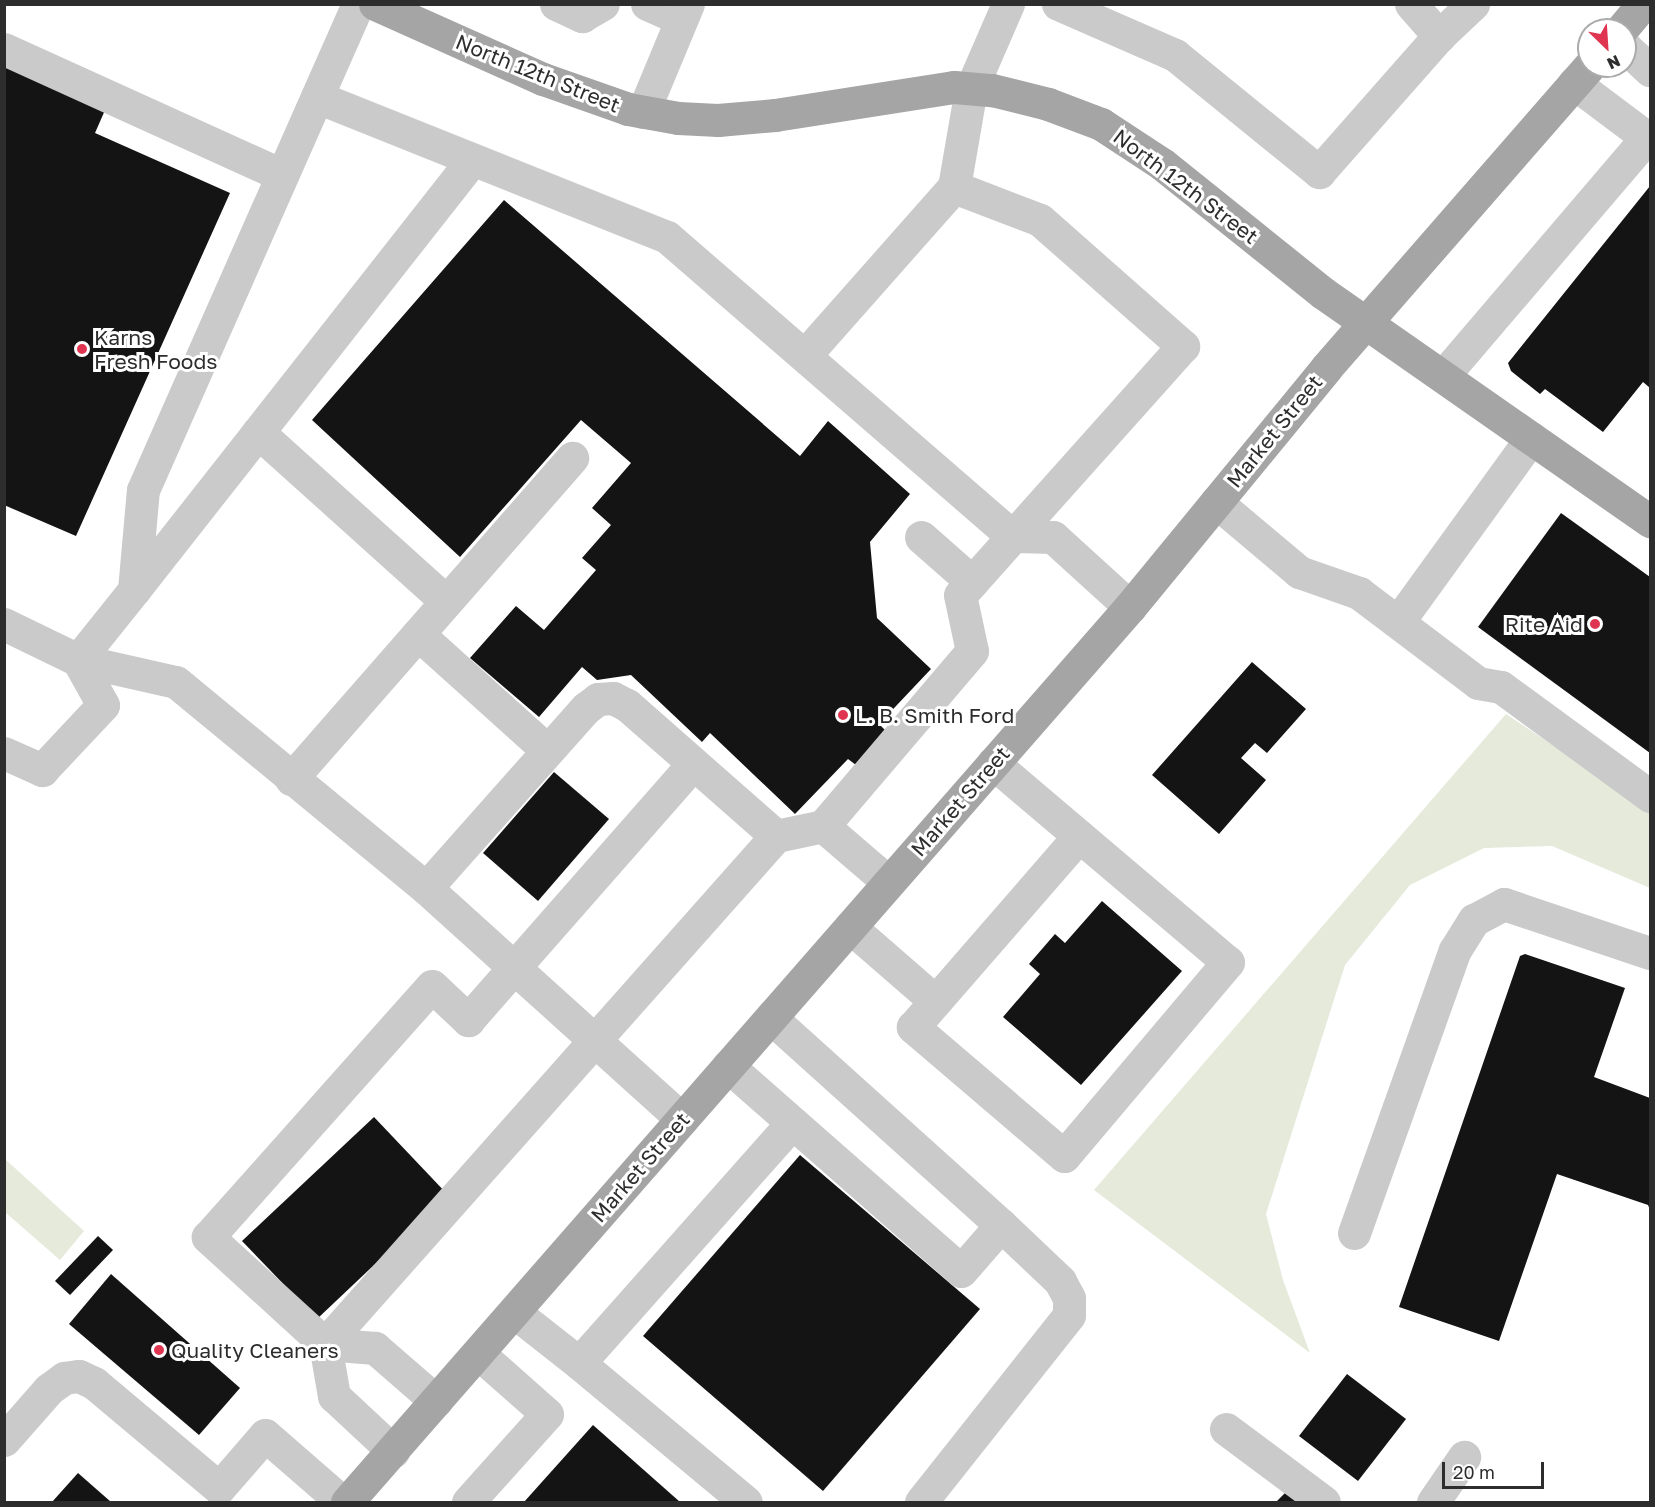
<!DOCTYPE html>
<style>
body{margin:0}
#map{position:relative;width:1655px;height:1507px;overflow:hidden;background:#fff;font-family:"Golos Text",sans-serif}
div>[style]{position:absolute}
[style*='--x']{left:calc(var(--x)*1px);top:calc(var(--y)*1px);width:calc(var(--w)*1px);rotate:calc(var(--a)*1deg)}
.green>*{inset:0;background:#e5eadb}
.building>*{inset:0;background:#141414}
.minor>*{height:33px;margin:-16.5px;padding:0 16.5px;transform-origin:16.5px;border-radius:16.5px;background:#cacaca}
.major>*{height:33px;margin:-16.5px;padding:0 16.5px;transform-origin:16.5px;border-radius:16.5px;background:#a5a5a5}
.dots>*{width:16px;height:16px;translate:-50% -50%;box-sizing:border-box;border:3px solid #fff;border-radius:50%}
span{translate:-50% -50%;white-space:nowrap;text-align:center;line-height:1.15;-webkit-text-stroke:6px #fff;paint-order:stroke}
.street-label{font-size:21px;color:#2d2d2d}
.poi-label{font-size:21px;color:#2d2d2d}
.left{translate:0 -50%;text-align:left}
.right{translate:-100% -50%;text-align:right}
.frame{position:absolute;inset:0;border:6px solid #2d2d2d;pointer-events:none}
.north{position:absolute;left:1577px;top:18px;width:60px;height:60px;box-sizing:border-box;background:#fff;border:2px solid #ababab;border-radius:50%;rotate:155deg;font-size:16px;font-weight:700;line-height:24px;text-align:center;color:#2d2d2d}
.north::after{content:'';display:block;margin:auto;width:21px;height:27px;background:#df3551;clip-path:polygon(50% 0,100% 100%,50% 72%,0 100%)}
.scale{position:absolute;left:1442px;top:1462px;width:102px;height:27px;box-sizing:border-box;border:3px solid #2d2d2d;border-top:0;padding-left:8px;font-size:18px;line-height:21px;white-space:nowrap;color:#2d2d2d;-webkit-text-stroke:4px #fff;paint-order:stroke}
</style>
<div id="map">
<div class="green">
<i style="clip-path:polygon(1506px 714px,1650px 810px,1650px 888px,1552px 846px,1484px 848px,1410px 885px,1345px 965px,1266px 1214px,1283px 1280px,1310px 1353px,1094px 1190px)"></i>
<i style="clip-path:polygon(5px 1159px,84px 1231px,60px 1260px,5px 1212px)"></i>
</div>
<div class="building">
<i style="clip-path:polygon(4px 54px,109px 101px,95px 133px,230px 193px,76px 536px,4px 505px)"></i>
<i style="clip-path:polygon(1650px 186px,1650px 388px,1643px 382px,1603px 432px,1545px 389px,1540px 394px,1511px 371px,1508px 363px)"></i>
<i style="clip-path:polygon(504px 200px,800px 456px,828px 421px,910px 494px,870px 542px,877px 618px,931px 669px,879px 724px,887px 732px,856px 765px,848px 759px,795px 814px,710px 733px,702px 742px,631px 675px,597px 680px,582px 667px,539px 717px,470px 658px,516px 606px,544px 630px,596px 570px,582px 558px,611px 525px,592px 508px,631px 463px,581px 420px,460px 557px,312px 420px)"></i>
<i style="clip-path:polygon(1561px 513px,1650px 577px,1650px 753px,1478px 627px)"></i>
<i style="clip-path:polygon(1252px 662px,1306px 709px,1267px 753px,1255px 743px,1241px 758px,1266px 780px,1219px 834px,1152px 775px)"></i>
<i style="clip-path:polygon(554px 772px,609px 819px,538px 901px,483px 853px)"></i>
<i style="clip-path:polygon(1102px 901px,1182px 971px,1081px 1085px,1003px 1017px,1040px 974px,1029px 964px,1055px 934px,1065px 943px)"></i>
<i style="clip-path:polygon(1525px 954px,1625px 988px,1594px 1077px,1650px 1098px,1650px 1210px,1648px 1205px,1557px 1174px,1499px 1341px,1399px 1307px,1520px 956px)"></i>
<i style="clip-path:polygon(374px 1117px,448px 1195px,317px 1319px,242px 1241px)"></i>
<i style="clip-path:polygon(800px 1155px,980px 1309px,823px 1491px,643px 1336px)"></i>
<i style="clip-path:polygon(98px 1236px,113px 1250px,70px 1295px,55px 1281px)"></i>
<i style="clip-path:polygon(111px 1274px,240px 1388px,199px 1435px,69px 1324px)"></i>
<i style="clip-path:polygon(1347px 1374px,1406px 1419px,1358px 1481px,1299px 1436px)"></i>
<i style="clip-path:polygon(593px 1425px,680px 1502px,524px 1502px)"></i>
<i style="clip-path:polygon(78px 1473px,111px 1502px,52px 1502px)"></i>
<i style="clip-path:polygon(1289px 1489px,1304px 1502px,1276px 1502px)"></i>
</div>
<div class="minor">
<i style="--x:556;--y:4;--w:29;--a:25"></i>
<i style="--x:582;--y:16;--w:24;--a:-30"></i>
<i style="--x:647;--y:4;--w:37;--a:24"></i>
<i style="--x:1058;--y:4;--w:128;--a:23.6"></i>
<i style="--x:1175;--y:55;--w:186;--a:39.1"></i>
<i style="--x:1319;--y:172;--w:181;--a:-48.6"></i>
<i style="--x:1411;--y:4;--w:43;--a:48.8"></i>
<i style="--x:1439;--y:36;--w:47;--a:-43.3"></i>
<i style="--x:1625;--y:47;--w:34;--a:43"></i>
<i style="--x:4;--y:49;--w:305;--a:24.4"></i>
<i style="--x:1574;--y:83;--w:95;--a:36.9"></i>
<i style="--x:317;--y:97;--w:377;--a:21.8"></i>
<i style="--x:667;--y:237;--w:457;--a:40.9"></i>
<i style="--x:1012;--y:536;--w:41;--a:1.4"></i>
<i style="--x:1053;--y:537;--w:104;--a:42.3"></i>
<i style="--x:643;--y:112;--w:117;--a:-67.4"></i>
<i style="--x:954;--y:187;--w:99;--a:-80.2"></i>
<i style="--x:971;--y:89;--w:93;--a:-66.5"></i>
<i style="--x:806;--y:354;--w:223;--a:-48.5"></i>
<i style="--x:954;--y:187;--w:92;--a:21"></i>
<i style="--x:1040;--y:220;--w:191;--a:41.4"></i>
<i style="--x:1183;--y:346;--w:334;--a:131.8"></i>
<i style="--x:960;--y:595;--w:57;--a:77.9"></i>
<i style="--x:972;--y:651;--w:230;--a:130.4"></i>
<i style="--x:1443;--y:376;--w:314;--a:-49.5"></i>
<i style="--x:258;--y:432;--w:253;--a:42"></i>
<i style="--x:1216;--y:502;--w:109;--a:40.1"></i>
<i style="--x:1299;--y:572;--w:64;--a:19.3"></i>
<i style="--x:1359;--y:593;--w:149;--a:37.1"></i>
<i style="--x:1478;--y:683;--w:23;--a:10"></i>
<i style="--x:1501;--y:687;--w:185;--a:36.2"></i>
<i style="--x:921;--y:537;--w:68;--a:41.4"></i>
<i style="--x:134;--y:590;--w:547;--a:-51.83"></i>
<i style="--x:1398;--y:622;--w:227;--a:-54.1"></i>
<i style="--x:4;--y:624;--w:82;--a:25.9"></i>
<i style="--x:78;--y:660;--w:90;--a:-51.3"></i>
<i style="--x:134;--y:590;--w:100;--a:-84.9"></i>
<i style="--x:143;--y:490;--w:531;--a:-66.14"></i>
<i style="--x:418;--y:634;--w:173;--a:42"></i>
<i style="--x:78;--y:660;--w:100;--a:12.7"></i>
<i style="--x:176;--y:682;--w:324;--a:39.5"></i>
<i style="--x:426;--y:888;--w:345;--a:42.1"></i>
<i style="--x:4;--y:753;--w:42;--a:24.1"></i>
<i style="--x:42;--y:770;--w:89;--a:-46.8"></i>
<i style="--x:103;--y:705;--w:51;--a:-119.1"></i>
<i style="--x:993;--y:763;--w:308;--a:40.3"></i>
<i style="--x:1228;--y:962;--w:254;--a:130.2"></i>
<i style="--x:1064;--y:1156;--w:199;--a:-139.5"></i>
<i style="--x:913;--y:1027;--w:253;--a:-49"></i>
<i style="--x:291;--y:779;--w:427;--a:-48.8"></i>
<i style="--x:426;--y:888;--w:241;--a:-48.4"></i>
<i style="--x:586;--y:708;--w:15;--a:-37"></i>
<i style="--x:598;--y:699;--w:15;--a:-4"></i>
<i style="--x:613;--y:698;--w:16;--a:27"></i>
<i style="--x:627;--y:705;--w:198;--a:41.3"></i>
<i style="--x:776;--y:836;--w:48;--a:-12"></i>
<i style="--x:823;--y:826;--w:86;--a:40.7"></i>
<i style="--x:850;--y:927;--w:113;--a:41"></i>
<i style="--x:728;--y:1066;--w:310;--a:41.3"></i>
<i style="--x:961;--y:1271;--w:61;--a:-49"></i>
<i style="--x:1001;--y:1225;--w:309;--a:-138"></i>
<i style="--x:1354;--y:1233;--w:300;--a:-70.4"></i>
<i style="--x:1455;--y:950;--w:36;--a:-58"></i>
<i style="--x:1474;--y:920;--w:34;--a:-28"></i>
<i style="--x:1504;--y:904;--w:154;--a:18.6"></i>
<i style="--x:514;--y:1312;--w:83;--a:38.1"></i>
<i style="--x:579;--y:1363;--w:321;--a:-48.4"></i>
<i style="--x:325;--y:1344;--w:679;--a:-48.4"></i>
<i style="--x:325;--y:1344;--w:53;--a:80.2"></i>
<i style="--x:334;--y:1396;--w:81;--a:43"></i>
<i style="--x:579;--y:1363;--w:217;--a:39.8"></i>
<i style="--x:436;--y:1401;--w:81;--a:-139"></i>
<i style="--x:375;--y:1348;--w:50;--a:-175.4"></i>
<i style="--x:325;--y:1344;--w:159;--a:-137.6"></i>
<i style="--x:208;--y:1237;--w:336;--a:-48.3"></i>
<i style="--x:432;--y:986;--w:50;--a:43.4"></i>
<i style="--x:468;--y:1020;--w:341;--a:-48.7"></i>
<i style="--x:1226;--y:1429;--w:122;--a:36.7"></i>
<i style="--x:4;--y:1440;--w:68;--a:-48.6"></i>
<i style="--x:49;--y:1389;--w:19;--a:-36"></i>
<i style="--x:64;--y:1378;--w:15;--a:-8"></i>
<i style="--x:79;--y:1376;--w:17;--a:25"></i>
<i style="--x:94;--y:1383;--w:163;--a:40"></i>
<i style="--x:219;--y:1488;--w:70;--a:-49"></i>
<i style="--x:265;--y:1435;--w:102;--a:41"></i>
<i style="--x:468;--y:1502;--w:118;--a:-48.1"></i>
<i style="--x:547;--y:1414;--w:92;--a:-138.5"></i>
<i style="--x:921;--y:1502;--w:238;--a:-51.6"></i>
<i style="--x:1069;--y:1315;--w:17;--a:-90"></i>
<i style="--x:1069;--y:1298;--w:19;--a:-118"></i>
<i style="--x:1060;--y:1281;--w:81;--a:-136.5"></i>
<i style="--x:1433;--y:1502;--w:55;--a:-55.4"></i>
</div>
<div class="major">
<i style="--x:375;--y:4;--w:184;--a:24.1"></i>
<i style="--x:543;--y:79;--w:90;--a:19.4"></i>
<i style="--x:628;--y:109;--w:51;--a:10.2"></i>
<i style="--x:678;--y:118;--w:40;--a:2.9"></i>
<i style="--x:718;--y:120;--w:57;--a:-5"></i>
<i style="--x:775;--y:115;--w:181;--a:-8.9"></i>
<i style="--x:954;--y:87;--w:38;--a:5"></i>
<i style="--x:992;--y:90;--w:58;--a:14"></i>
<i style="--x:1048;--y:104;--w:57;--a:20.7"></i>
<i style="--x:1101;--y:124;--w:73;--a:33.3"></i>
<i style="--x:1162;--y:164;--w:206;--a:38.7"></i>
<i style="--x:1323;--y:293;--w:399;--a:34.9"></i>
<i style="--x:1621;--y:30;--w:34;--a:-50"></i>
<i style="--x:347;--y:1502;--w:1189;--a:-48.82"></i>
<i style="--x:1130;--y:607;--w:309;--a:-50.6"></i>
<i style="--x:1326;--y:368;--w:400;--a:-48.9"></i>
</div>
<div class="dots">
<i style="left:82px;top:349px;background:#df3551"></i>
<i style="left:1595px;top:624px;background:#df3551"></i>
<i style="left:843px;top:715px;background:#df3551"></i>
<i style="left:159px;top:1350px;background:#df3551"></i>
</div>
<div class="street-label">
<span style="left:538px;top:73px;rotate:22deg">North 12th Street</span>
<span style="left:1186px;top:186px;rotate:37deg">North 12th Street</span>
<span style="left:1274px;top:431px;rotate:-51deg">Market Street</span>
<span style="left:960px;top:801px;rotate:-49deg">Market Street</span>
<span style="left:640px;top:1167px;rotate:-49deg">Market Street</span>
</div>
<div class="poi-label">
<span class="left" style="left:94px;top:349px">Karns<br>Fresh Foods</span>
<span class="right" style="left:1583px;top:624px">Rite Aid</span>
<span class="left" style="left:855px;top:715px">L. B. Smith Ford</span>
<span class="left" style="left:171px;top:1350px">Quality Cleaners</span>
</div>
<div class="frame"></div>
<div class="north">N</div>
<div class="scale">20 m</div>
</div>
